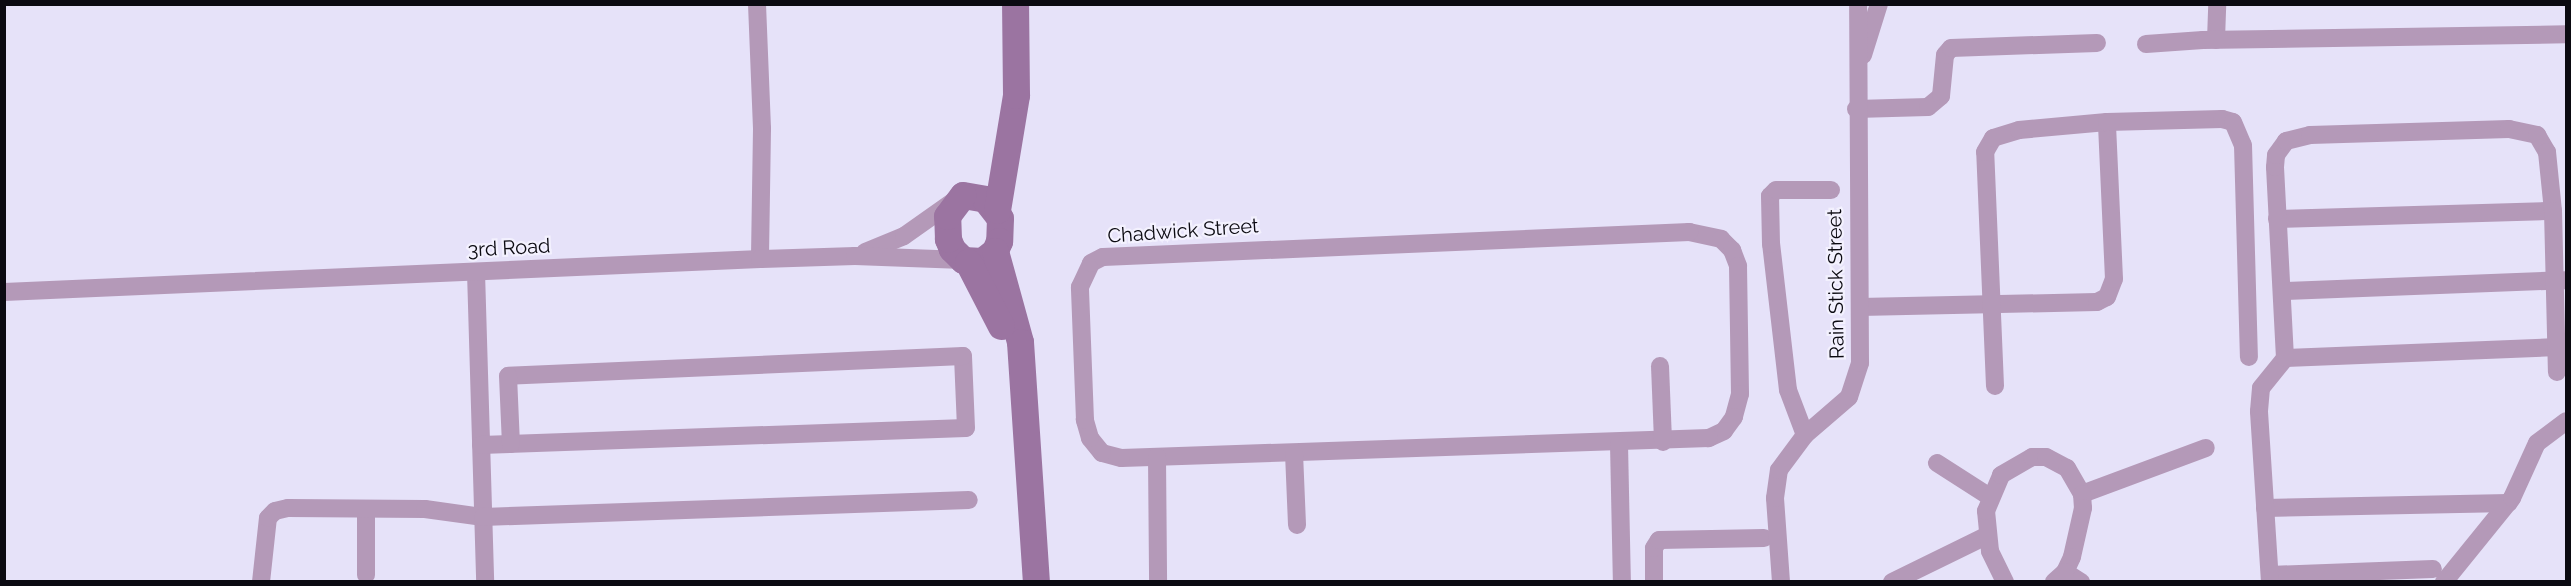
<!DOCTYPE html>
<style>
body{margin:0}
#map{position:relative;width:2571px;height:586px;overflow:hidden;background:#e6e2f9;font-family:Raleway,sans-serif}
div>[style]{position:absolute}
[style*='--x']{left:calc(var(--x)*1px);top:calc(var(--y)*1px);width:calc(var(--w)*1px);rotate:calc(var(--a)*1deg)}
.street>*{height:18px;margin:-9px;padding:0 9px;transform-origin:9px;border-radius:9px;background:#b499b8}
.secondary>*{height:27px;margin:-13.5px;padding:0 13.5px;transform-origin:13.5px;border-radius:13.5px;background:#9b74a1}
span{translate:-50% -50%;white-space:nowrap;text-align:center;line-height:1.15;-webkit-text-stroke:4.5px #f3f1fe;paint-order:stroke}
.street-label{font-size:20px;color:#0b0a11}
.frame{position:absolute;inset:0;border:6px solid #0b0a11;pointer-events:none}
</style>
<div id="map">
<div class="street">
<i style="--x:757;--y:4;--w:125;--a:87.7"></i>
<i style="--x:762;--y:129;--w:130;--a:90.9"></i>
<i style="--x:2216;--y:40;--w:36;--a:-88"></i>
<i style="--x:2146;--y:44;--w:57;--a:-4"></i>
<i style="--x:2203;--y:40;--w:363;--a:-0.9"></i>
<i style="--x:1863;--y:55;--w:53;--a:-72.6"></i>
<i style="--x:1856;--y:109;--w:72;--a:-1.6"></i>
<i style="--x:1928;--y:107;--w:17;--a:-40"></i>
<i style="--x:1941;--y:96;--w:41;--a:-84.4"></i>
<i style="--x:1945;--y:55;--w:9;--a:-49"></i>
<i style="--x:1951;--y:48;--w:146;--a:-2"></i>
<i style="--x:2277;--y:219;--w:276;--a:-1.7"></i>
<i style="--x:1689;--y:232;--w:33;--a:12"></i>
<i style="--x:1721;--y:239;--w:16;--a:45"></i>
<i style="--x:1732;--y:250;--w:17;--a:69"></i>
<i style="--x:1738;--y:266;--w:128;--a:89.1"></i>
<i style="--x:1740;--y:394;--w:24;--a:105"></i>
<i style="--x:1734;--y:417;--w:17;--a:126"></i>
<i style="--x:1724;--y:431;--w:17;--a:155"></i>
<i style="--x:1709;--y:438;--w:588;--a:178.05"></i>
<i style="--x:1121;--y:458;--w:20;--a:-165"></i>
<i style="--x:1102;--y:453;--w:19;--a:-129"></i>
<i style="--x:1090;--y:438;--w:19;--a:-106"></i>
<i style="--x:1085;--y:420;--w:133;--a:-92.2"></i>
<i style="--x:1080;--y:287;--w:26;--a:-65"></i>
<i style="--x:1091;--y:263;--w:13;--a:-27"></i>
<i style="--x:1103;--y:257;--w:587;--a:-2.44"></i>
<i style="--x:865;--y:252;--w:42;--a:-22.3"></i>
<i style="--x:904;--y:236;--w:62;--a:-35.2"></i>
<i style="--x:476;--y:272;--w:310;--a:88.3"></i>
<i style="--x:2283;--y:291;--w:283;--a:-2.2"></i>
<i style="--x:4;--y:292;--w:757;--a:-2.5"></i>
<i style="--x:760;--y:259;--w:95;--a:-1.8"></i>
<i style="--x:855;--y:256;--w:108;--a:2.1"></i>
<i style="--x:1860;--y:307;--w:237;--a:-1.2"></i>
<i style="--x:2097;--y:302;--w:11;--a:-27"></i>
<i style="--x:2107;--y:297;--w:19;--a:-69"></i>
<i style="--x:2114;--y:279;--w:157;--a:-92.6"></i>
<i style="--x:2285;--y:358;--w:272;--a:-2.3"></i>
<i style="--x:1660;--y:366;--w:76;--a:87.7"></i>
<i style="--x:1995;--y:386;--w:234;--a:-92.4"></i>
<i style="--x:1985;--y:152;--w:16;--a:-60"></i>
<i style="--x:1993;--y:138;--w:27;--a:-17"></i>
<i style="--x:2019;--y:130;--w:88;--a:-5.2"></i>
<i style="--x:2107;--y:122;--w:115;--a:-1.5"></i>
<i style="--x:2222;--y:119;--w:11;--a:15"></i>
<i style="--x:2233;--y:122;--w:25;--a:67"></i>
<i style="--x:2243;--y:145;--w:212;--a:88.4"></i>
<i style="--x:1805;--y:435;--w:48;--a:-110.7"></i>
<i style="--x:1788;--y:390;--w:147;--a:-96.6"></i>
<i style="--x:1771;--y:244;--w:48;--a:-91.2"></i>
<i style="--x:1770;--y:196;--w:8;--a:-45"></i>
<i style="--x:1776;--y:190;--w:55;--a:0"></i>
<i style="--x:1619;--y:444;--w:138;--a:88.8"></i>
<i style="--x:481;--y:445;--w:485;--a:-2"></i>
<i style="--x:966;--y:428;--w:72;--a:-92.4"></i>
<i style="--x:963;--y:356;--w:455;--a:177.5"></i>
<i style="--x:508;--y:376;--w:68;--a:87.5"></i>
<i style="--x:1294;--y:453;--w:72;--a:87.6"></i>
<i style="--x:1157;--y:457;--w:125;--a:89.5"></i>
<i style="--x:1937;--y:463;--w:63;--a:32.7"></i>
<i style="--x:2082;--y:494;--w:132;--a:-20.4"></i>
<i style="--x:2265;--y:508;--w:244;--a:-1.2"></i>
<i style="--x:366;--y:509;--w:66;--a:90"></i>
<i style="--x:2065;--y:572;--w:19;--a:32"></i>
<i style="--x:2270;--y:575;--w:163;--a:-2.1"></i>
<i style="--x:261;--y:582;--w:64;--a:-83.8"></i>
<i style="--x:268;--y:518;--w:10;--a:-45"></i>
<i style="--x:275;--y:511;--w:13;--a:-13"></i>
<i style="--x:288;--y:508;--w:137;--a:0.4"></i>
<i style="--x:425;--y:509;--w:59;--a:7.9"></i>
<i style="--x:483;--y:517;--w:486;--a:-2"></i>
<i style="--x:1654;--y:582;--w:34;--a:-90"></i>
<i style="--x:1654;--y:548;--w:9;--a:-58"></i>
<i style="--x:1659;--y:540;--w:105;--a:-1.1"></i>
<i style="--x:1781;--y:582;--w:84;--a:-94.1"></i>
<i style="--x:1775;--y:498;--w:28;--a:-82"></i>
<i style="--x:1779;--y:470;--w:44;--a:-53.4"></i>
<i style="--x:1805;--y:435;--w:58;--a:-40.8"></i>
<i style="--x:1849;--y:397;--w:36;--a:-72"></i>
<i style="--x:1860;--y:363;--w:359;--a:-90.3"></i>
<i style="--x:1892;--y:582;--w:105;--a:-26.1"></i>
<i style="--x:2005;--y:582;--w:34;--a:-116"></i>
<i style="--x:1990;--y:551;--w:40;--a:-95.7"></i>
<i style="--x:1986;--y:511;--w:39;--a:-67"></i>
<i style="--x:2001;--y:475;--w:36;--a:-30"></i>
<i style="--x:2032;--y:457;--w:14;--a:0"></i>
<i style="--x:2046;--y:457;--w:24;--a:28"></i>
<i style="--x:2067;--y:468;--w:30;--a:60"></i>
<i style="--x:2082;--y:494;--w:14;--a:86"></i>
<i style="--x:2083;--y:508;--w:50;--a:102.7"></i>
<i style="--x:2072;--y:557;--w:17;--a:115"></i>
<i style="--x:2065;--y:572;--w:15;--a:138"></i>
<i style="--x:2270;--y:582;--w:171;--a:-93.7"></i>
<i style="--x:2259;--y:411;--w:23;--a:-85"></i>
<i style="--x:2261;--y:388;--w:38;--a:-51"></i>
<i style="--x:2285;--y:358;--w:191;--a:-93"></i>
<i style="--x:2275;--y:167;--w:12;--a:-85"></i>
<i style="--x:2276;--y:155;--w:17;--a:-54"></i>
<i style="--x:2286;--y:141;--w:25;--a:-14"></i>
<i style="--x:2310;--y:135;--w:199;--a:-1.7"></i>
<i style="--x:2509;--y:129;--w:29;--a:12"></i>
<i style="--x:2537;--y:135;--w:20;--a:60"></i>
<i style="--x:2547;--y:152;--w:59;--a:84.2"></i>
<i style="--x:2553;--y:211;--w:161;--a:88.6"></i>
<i style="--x:2444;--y:582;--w:108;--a:-51"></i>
<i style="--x:2512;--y:498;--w:60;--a:-65.6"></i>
<i style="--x:2537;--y:443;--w:36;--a:-37"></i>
</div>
<div class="secondary">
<i style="--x:963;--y:195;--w:22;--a:10"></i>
<i style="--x:985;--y:199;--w:24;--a:52"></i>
<i style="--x:1000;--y:218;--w:23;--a:92"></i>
<i style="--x:999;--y:241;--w:11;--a:112"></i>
<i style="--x:995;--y:251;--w:16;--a:142"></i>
<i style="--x:982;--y:261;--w:19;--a:-177"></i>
<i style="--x:963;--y:260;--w:16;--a:-135"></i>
<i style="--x:952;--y:249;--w:11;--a:-112"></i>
<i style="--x:948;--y:239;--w:23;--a:-92"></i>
<i style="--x:947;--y:216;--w:26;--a:-53"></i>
<i style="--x:997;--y:210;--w:117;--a:-80.6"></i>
<i style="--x:1016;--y:95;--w:91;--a:-90.6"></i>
<i style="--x:995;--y:251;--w:94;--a:74.6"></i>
<i style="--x:1020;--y:342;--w:241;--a:86.2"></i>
<i style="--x:968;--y:262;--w:72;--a:62.7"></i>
</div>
<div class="street-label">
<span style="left:1183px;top:231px;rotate:-4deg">Chadwick Street</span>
<span style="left:509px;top:248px;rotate:-3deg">3rd Road</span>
<span style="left:1836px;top:284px;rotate:-91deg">Rain Stick Street</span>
</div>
<div class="frame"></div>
</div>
